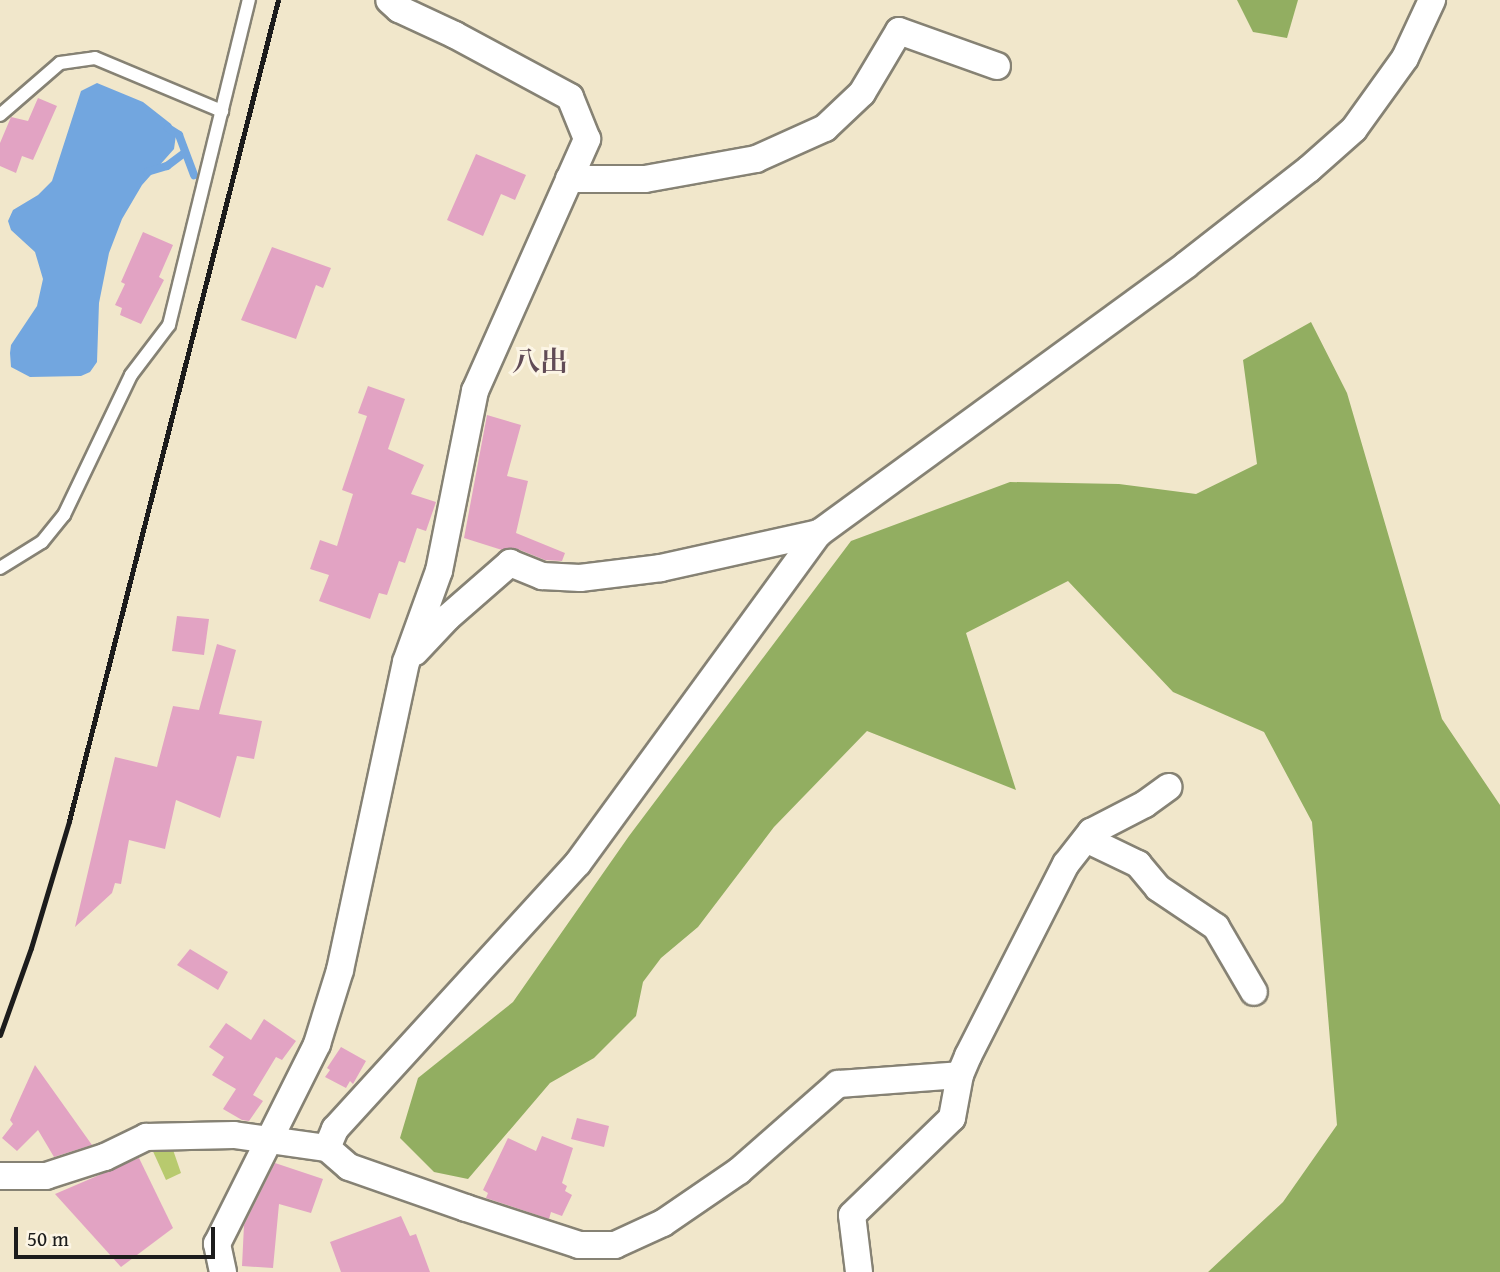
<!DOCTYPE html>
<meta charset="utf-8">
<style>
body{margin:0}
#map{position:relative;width:1500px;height:1272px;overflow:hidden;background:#f1e7cb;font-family:"Gentium Book Plus","Noto Serif JP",serif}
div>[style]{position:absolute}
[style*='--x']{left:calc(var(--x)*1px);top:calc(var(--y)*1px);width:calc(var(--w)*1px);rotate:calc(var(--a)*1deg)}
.green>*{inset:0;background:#b8ca6e}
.forest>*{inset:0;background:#92ae61}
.water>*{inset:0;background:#72a6df}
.stream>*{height:8px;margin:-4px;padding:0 4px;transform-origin:4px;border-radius:4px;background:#72a6df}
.building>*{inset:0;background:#e2a3c3}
.roads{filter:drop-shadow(2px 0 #868274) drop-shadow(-2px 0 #868274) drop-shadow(0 2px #868274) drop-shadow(0 -2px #868274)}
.lane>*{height:12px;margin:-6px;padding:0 6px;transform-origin:6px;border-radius:6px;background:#fff}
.street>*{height:26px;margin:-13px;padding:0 13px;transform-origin:13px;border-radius:13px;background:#fff}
.rail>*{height:5px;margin:-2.5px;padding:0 2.5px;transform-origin:2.5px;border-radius:2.5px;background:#1c1c1c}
span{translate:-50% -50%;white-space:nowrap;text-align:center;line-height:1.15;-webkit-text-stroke:6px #fcf5e5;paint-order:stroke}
.quarter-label{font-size:28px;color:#614b56;font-weight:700}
.scale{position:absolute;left:14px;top:1227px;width:201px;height:32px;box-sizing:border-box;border:4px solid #1c1c1c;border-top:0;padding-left:9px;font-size:21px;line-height:24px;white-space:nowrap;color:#1c1c1c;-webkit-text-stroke:5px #fcf5e5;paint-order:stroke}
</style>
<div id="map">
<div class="green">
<i style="clip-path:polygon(171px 1144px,181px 1173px,166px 1180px,151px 1147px)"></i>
</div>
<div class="forest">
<i style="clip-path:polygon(1237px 0,1298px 0,1287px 38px,1253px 32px)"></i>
<i style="clip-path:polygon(1311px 322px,1347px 393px,1442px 719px,1500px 805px,1500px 1272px,1208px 1272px,1283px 1202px,1337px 1125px,1312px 822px,1264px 732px,1173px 692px,1068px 581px,966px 633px,1016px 790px,867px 731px,774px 827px,698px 927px,661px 958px,643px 982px,636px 1016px,594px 1058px,550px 1083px,468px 1179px,434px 1172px,400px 1138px,418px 1078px,513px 1002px,629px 836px,851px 541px,1010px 482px,1119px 484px,1196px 494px,1257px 464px,1243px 360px)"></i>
</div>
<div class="water">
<i style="clip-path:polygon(97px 83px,143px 102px,171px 124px,176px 135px,174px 149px,142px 185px,122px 219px,109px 253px,99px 303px,97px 362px,90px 372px,81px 376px,30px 377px,11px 367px,10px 353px,11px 345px,37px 306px,43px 279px,35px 252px,11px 230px,8px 221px,13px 210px,38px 195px,52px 181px,81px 91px)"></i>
</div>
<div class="stream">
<i style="--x:168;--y:128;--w:13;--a:32"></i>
<i style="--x:179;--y:135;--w:43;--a:69.4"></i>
<i style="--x:147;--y:172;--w:21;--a:-17"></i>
<i style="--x:167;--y:166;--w:21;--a:-37"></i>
</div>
<div class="building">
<i style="clip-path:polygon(38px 98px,57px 106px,33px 160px,22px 156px,16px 173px,0 166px,0 143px,11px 117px,28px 121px)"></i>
<i style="clip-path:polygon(476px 154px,526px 175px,515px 200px,501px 194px,483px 236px,447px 220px)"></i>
<i style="clip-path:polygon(143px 232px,173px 245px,159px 277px,164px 280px,141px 324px,120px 315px,122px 308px,115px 305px,125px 284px,121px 282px)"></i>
<i style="clip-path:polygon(272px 247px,331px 268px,323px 288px,316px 285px,296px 339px,241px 320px)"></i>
<i style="clip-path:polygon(368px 386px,405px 399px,388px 449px,424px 465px,411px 494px,436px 502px,426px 531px,417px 528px,405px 563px,399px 561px,387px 595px,379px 593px,370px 619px,319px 601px,329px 575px,310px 569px,320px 540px,337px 546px,353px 494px,342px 490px,367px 416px,358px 413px)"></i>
<i style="clip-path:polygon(487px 415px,521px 425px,507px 476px,528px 481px,516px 533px,565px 553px,562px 561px,545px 560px,515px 548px,502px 550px,464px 538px)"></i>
<i style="clip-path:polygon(177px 616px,209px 619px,204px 655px,172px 651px)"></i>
<i style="clip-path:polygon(217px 644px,236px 650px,219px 714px,262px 721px,254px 759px,237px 756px,220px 818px,176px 800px,165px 849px,129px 840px,121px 884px,115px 883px,112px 893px,75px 927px,115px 757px,157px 767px,173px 706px,199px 710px)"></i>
<i style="clip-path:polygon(190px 949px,228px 972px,218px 990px,177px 965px)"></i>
<i style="clip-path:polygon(264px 1019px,296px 1041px,282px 1060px,276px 1057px,253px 1095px,263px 1101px,249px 1121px,242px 1120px,223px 1109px,236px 1089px,212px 1075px,224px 1057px,209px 1047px,226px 1023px,251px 1040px)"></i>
<i style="clip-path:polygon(341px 1047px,366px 1061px,353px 1084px,350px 1081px,346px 1088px,325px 1077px,330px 1070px,327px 1068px)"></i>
<i style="clip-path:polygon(35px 1065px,92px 1145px,54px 1157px,38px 1130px,17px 1151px,2px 1138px,13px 1124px,10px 1120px)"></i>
<i style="clip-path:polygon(577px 1118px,609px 1126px,604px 1147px,571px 1139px)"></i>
<i style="clip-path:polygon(542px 1136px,573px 1148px,562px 1183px,567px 1186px,565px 1191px,572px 1195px,562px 1216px,551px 1212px,549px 1219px,486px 1198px,488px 1193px,483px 1190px,508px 1138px,536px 1151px)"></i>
<i style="clip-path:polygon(139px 1158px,173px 1228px,121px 1267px,55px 1194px)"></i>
<i style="clip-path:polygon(275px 1163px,323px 1179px,311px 1213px,279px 1204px,273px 1268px,242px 1266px,244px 1225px)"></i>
<i style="clip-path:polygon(401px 1216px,410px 1236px,416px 1234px,430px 1272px,341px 1272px,330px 1242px)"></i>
</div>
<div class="roads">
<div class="lane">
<i style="--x:0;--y:115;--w:79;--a:-40.9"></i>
<i style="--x:60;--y:63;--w:35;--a:-8"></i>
<i style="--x:95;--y:58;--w:138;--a:22.7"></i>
<i style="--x:0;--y:568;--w:49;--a:-31.8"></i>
<i style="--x:42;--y:542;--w:35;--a:-51"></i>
<i style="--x:64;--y:515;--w:155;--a:-64.4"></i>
<i style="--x:131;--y:375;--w:63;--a:-52.8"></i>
<i style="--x:169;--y:325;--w:335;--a:-76.2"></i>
</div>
<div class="street">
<i style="--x:569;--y:179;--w:76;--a:0"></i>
<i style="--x:645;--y:179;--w:113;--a:-10.2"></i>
<i style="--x:756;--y:159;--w:76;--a:-24.2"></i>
<i style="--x:825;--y:128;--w:51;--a:-43.4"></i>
<i style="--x:862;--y:93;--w:72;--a:-59.2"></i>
<i style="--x:899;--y:31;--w:104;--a:19.7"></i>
<i style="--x:415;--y:652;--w:47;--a:-46.7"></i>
<i style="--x:447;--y:618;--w:84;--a:-41.1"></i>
<i style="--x:510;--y:563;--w:35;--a:22"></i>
<i style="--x:542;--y:576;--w:38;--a:3"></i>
<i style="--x:580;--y:578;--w:82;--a:-7"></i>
<i style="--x:661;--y:568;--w:162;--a:-12.5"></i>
<i style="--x:1086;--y:839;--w:58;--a:25.7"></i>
<i style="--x:1138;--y:864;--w:31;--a:50"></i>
<i style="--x:1158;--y:888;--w:70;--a:33.9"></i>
<i style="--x:1216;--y:927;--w:75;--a:59.7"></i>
<i style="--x:327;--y:1148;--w:21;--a:-67"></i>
<i style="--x:335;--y:1129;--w:360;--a:-47.6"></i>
<i style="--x:578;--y:863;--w:409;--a:-53.9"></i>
<i style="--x:819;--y:533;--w:454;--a:-36.1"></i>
<i style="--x:1186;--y:265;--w:156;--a:-38"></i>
<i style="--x:1309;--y:169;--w:60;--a:-41.6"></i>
<i style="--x:1354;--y:129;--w:87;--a:-54.3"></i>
<i style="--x:1405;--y:58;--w:64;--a:-65"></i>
<i style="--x:0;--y:1176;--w:46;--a:0"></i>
<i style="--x:46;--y:1176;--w:62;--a:-17.9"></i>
<i style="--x:105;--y:1157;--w:46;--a:-26"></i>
<i style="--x:146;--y:1137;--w:88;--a:-1.3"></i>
<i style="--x:234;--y:1135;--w:94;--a:8"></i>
<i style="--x:327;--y:1148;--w:29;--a:41"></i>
<i style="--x:349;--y:1167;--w:124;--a:19.3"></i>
<i style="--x:466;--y:1208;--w:119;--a:18.1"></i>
<i style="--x:579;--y:1245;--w:36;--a:0"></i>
<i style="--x:615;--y:1245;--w:53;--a:-24.6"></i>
<i style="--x:663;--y:1223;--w:92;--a:-34.4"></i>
<i style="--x:739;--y:1171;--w:132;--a:-41.3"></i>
<i style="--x:838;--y:1084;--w:122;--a:-4.2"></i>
<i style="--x:223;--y:1272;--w:29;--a:-102"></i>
<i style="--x:217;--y:1244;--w:224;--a:-63.4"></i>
<i style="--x:317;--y:1044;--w:77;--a:-72.7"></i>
<i style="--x:340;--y:970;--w:315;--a:-77.9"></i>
<i style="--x:406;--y:662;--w:97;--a:-70.1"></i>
<i style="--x:439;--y:571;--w:184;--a:-78.7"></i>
<i style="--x:475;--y:391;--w:276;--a:-66"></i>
<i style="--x:587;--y:139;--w:45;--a:-112"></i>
<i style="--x:570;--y:97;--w:131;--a:-151.7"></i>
<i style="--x:455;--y:35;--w:62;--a:-155.1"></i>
<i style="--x:399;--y:9;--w:13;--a:-138"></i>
<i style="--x:859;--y:1272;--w:57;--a:-97"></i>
<i style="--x:852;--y:1215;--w:139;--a:-44.1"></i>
<i style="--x:952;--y:1118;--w:44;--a:-79.5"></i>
<i style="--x:960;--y:1075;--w:21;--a:-67"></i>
<i style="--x:968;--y:1056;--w:216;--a:-63"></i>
<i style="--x:1066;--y:864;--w:41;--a:-52"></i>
<i style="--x:1091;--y:832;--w:61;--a:-27.4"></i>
<i style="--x:1145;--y:804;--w:29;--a:-36"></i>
</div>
</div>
<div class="rail">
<i style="--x:0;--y:1035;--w:92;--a:-70.4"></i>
<i style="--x:31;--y:948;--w:133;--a:-73.3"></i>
<i style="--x:69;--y:821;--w:847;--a:-75.72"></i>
</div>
<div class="quarter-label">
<span style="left:540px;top:361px">八出</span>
</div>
<div class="scale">50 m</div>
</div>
